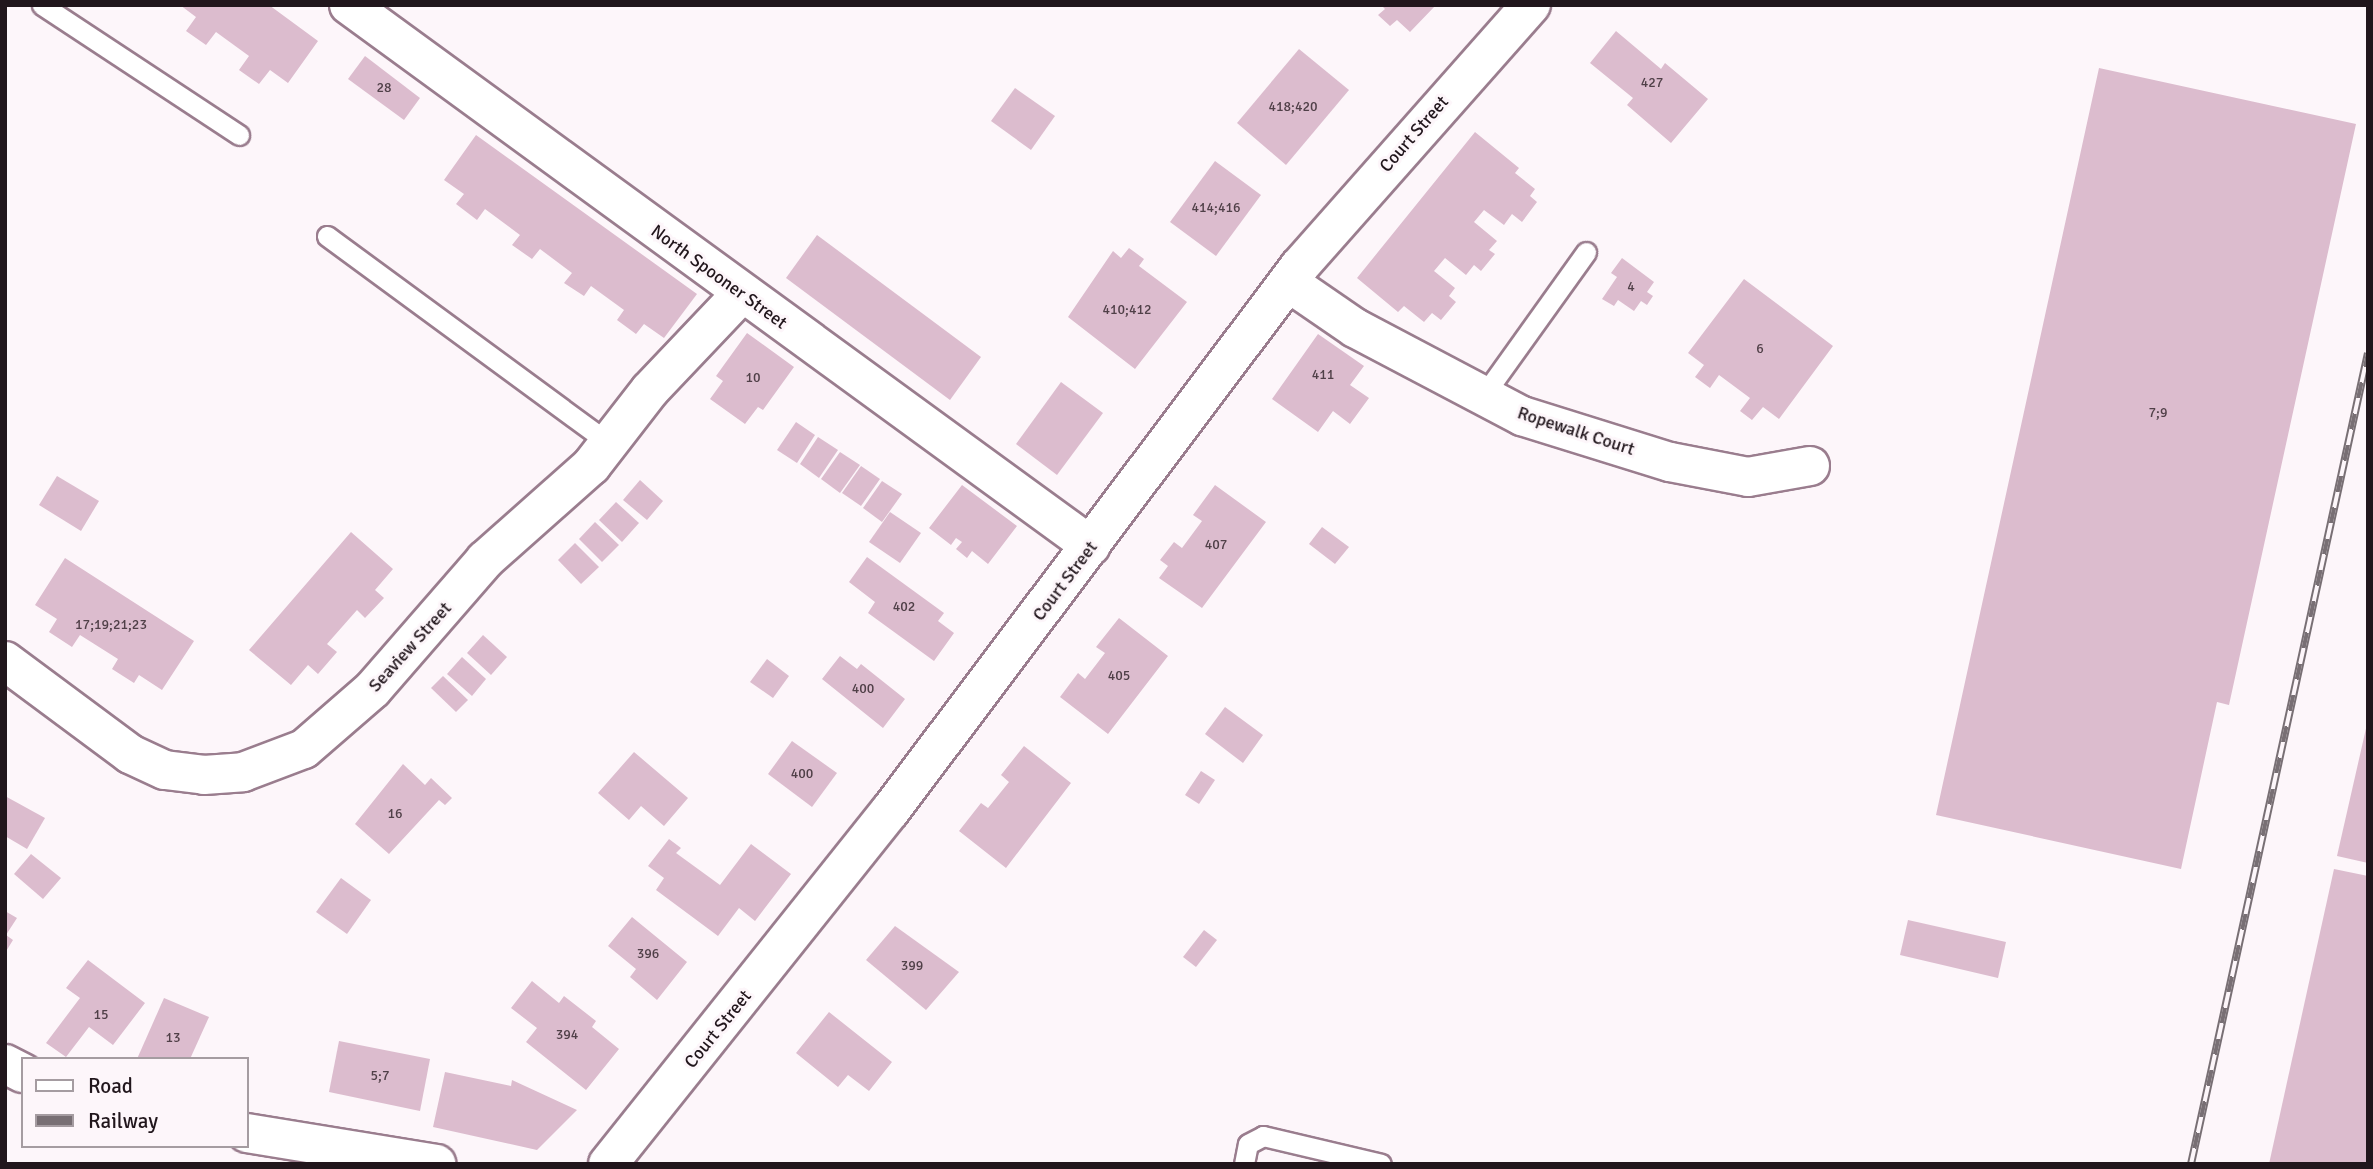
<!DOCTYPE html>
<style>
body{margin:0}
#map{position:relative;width:2373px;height:1169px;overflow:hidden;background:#fdf6fa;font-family:Signika,sans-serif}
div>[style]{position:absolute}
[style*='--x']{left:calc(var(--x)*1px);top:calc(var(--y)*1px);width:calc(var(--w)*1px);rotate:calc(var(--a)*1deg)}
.building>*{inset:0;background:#dcbcce}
.roads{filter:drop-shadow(2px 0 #9a7d8e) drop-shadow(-2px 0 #9a7d8e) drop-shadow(0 2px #9a7d8e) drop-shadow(0 -2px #9a7d8e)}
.lane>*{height:19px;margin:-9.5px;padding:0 9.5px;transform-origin:9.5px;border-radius:9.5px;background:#fff}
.street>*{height:38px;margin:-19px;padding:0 19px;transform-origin:19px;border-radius:19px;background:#fff}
.primary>*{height:38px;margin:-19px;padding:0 19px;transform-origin:19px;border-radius:19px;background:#fff}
.rail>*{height:8px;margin-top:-4px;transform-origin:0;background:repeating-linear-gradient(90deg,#fdf6fa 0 16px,#786f74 0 32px);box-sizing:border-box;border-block:2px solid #786f74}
span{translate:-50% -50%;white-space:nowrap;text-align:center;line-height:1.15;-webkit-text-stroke:6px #fdf6fa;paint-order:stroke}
.number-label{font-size:14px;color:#504048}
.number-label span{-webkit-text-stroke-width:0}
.street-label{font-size:18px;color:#21161c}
.frame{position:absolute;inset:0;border:7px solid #21161c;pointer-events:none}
.legend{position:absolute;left:21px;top:1057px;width:228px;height:91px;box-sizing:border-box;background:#fdf6fa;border:2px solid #a59ca1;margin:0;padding:9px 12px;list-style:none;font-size:21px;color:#21161c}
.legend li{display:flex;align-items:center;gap:14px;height:35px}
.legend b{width:35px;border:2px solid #a59ca1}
</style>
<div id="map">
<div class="building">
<i style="clip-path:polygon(180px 5px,269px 5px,318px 41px,288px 83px,270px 70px,259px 84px,239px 70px,249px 56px,216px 32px,206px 45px,186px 31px,196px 17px)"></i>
<i style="clip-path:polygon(1381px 5px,1436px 5px,1410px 32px,1397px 20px,1390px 26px,1378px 15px,1385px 9px)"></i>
<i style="clip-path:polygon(1616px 31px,1661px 69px,1665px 63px,1708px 99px,1671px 143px,1627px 105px,1633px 98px,1590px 63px)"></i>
<i style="clip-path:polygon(1299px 49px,1349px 90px,1286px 165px,1237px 123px)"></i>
<i style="clip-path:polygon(365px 56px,420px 98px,404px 120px,348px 79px)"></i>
<i style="clip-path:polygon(2099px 68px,2356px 124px,2229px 705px,2217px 702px,2181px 869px,1936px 815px)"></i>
<i style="clip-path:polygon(1015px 88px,1055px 116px,1031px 150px,991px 121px)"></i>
<i style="clip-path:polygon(1475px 132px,1519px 168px,1515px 173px,1535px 189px,1530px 196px,1537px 202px,1522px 222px,1512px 214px,1504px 225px,1484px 210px,1474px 222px,1497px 241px,1489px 250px,1495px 254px,1481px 271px,1474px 265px,1466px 275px,1445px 258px,1434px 271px,1455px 288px,1449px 296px,1456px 302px,1441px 320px,1432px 313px,1424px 322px,1404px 306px,1398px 312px,1357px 278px)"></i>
<i style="clip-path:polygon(476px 135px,697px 294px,664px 338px,644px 324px,636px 334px,617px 320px,624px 310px,591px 286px,584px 296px,564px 283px,572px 273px,540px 249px,532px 259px,512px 245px,520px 235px,485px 209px,477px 220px,456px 204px,464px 194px,444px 180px)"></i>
<i style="clip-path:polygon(1215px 161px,1261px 195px,1216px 256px,1170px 222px)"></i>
<i style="clip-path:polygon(817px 235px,981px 357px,950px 400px,786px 278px)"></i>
<i style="clip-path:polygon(1129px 248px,1144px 259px,1139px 266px,1187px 302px,1135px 369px,1068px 317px,1113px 251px,1121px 258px)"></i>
<i style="clip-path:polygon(1622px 258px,1654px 282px,1647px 292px,1653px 296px,1647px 305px,1641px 301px,1634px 311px,1618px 300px,1614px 306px,1602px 299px,1617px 277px,1611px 273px)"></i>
<i style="clip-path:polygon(1744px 279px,1833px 346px,1779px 419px,1763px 407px,1752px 420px,1740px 411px,1750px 398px,1719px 375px,1710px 388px,1695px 377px,1704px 365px,1688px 353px)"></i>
<i style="clip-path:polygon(747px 333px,794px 367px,763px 410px,758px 407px,745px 424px,710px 399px,723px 381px,716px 376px)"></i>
<i style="clip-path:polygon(1318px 334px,1364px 366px,1350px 385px,1369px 398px,1350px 424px,1333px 411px,1318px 432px,1272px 399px)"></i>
<i style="clip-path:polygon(1061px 382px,1103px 413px,1057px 475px,1016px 444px)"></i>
<i style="clip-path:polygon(796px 422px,815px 435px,797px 463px,777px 450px)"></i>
<i style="clip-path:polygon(818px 437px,838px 450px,819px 478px,800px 464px)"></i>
<i style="clip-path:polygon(840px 452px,860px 465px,840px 493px,821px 479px)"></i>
<i style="clip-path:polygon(861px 466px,880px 479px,861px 506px,842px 493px)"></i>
<i style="clip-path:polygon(57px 476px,99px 501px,81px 531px,39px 505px)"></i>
<i style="clip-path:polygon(640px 480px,663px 501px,647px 520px,623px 500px)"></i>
<i style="clip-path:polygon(882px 481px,902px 494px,882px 522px,863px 508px)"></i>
<i style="clip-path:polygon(962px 485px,1017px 526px,988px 564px,972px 551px,967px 558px,956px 549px,962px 542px,956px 538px,951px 545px,929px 528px)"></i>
<i style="clip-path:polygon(1215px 485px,1266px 522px,1202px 608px,1159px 578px,1168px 566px,1160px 560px,1174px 542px,1182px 548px,1202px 521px,1193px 515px)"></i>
<i style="clip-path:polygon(616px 502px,639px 523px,622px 542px,599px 520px)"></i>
<i style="clip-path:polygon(890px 512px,921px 533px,900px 563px,869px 542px)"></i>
<i style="clip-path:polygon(595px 522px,619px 545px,602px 562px,579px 539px)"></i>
<i style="clip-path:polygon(1322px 527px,1349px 547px,1335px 564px,1309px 544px)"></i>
<i style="clip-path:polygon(351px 532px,393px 569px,375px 590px,384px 598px,365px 618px,357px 610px,327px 644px,337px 652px,318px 674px,308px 665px,291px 685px,249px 650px)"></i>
<i style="clip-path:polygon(575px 543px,599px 567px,581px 584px,558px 560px)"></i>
<i style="clip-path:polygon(867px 557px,944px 613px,938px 621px,954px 633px,934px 661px,868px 613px,875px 602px,849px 582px)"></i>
<i style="clip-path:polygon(65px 558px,194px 641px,162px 690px,139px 675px,134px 683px,112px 669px,118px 659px,80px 635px,72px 647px,49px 632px,57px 619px,35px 605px)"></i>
<i style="clip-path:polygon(1119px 618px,1168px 656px,1108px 734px,1060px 697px,1078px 673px,1085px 679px,1105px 653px,1096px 647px)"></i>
<i style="clip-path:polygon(483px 635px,507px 657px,491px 675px,467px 653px)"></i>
<i style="clip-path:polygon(840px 656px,857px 669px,861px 664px,905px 699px,883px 728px,822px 679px)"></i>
<i style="clip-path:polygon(462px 657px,486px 679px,472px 696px,447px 674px)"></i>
<i style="clip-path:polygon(767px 659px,789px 676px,773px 698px,750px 682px)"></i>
<i style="clip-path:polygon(443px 676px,468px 700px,456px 712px,431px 688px)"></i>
<i style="clip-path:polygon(1225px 707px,1263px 735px,1243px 763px,1205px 734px)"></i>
<i style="clip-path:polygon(2367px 724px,2368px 724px,2368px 863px,2337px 856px)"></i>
<i style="clip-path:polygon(792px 741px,837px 773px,812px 807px,768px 774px)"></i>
<i style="clip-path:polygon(1024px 746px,1071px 783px,1006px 868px,959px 831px,981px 803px,988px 808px,1009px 782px,1001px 775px)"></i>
<i style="clip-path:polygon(634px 752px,688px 798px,664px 826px,641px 806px,629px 820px,598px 793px)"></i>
<i style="clip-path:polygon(403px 764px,425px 785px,431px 778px,452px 798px,445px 805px,439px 800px,389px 854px,355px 824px)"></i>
<i style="clip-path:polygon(1201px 771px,1215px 780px,1199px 804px,1185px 795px)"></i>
<i style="clip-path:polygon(5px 796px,45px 818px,27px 849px,5px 836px)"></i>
<i style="clip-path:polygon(669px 839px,681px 848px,676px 853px,720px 885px,751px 844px,791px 874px,755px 921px,739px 908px,718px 936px,656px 890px,664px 878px,648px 866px)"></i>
<i style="clip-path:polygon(31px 854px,61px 878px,43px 899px,14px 874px)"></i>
<i style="clip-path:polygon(2334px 869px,2368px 876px,2368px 1164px,2269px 1164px)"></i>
<i style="clip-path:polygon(341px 878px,371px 900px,347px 934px,316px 912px)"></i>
<i style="clip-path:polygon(5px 911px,17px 918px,6px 935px,13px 940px,5px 953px)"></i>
<i style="clip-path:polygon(632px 917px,687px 962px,657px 1000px,630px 977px,636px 969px,608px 946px)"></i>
<i style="clip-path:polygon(1908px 920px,2006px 942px,1998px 978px,1900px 955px)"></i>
<i style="clip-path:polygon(895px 926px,959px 972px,926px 1010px,866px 960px)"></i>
<i style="clip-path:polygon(1204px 930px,1217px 940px,1196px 967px,1183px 957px)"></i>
<i style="clip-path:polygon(88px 960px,145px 1003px,113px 1045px,89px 1027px,66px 1057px,46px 1043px,80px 998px,66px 988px)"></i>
<i style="clip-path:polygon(532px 981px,559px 1003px,564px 996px,596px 1021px,592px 1027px,619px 1049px,586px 1090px,526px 1042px,537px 1028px,511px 1008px)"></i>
<i style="clip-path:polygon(164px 998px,209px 1017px,190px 1059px,137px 1059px)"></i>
<i style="clip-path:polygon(829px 1012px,892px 1062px,869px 1091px,848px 1075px,838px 1087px,796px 1053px)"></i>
<i style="clip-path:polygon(339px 1041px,430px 1059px,420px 1111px,329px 1092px)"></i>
<i style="clip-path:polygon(445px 1072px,511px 1086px,512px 1080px,577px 1110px,537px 1150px,433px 1127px)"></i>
</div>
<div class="roads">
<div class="lane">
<i style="--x:42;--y:5;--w:236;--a:33.4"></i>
<i style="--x:327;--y:236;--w:350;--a:36.3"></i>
<i style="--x:1483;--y:396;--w:177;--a:-54.4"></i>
<i style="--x:1244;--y:1164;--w:20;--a:-79"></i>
<i style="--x:1248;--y:1144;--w:17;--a:-28"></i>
<i style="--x:1263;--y:1136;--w:121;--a:13.3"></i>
</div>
<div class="street">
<i style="--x:349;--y:5;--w:918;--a:36.1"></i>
<i style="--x:1288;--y:282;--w:81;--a:34.5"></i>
<i style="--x:1355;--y:328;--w:189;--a:27.8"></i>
<i style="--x:1522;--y:416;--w:155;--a:17.3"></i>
<i style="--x:1670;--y:462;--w:79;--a:10.9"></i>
<i style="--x:1748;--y:477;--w:63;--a:-10.1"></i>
<i style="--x:5;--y:661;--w:156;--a:36.6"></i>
<i style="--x:130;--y:754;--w:38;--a:25"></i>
<i style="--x:165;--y:770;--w:39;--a:7"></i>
<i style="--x:204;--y:775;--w:39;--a:-4"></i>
<i style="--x:243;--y:772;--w:65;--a:-20.7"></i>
<i style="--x:304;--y:749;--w:91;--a:-41"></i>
<i style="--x:373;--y:689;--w:171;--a:-49"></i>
<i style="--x:485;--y:560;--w:142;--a:-41.6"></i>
<i style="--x:591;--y:466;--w:96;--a:-52.2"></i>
<i style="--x:650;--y:390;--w:132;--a:-46.5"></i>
<i style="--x:5;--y:1064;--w:20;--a:27"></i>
<i style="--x:247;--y:1133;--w:192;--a:9.3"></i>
</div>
<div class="primary">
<i style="--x:608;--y:1164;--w:452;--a:-51.4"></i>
<i style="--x:890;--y:811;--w:681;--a:-53.06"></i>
<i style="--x:1299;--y:267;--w:350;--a:-48.5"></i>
</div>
</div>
<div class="rail">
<i style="--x:2191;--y:1164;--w:830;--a:-77.69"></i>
</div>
<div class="number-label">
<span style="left:1652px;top:83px">427</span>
<span style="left:384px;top:88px">28</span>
<span style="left:1293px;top:107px">418;420</span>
<span style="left:1216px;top:208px">414;416</span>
<span style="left:1631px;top:287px">4</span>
<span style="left:1127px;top:310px">410;412</span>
<span style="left:1760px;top:349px">6</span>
<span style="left:1323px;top:375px">411</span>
<span style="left:753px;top:378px">10</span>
<span style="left:2158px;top:413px">7;9</span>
<span style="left:1216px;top:545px">407</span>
<span style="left:904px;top:607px">402</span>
<span style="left:111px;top:625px">17;19;21;23</span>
<span style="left:1119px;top:676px">405</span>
<span style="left:863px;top:689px">400</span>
<span style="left:802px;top:774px">400</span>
<span style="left:395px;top:814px">16</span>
<span style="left:648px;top:954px">396</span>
<span style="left:912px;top:966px">399</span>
<span style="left:101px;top:1015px">15</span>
<span style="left:567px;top:1035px">394</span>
<span style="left:173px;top:1038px">13</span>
<span style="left:380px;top:1076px">5;7</span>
</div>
<div class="street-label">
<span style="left:1414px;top:134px;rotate:-49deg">Court Street</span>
<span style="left:719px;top:277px;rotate:36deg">North Spooner Street</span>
<span style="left:1576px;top:431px;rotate:18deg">Ropewalk Court</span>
<span style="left:1065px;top:581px;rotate:-53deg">Court Street</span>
<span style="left:410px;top:647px;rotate:-48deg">Seaview Street</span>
<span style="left:718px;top:1029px;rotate:-51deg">Court Street</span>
</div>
<div class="frame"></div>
<ul class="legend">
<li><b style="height:9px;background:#fff"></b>Road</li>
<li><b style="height:9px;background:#786f74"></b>Railway</li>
</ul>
</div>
